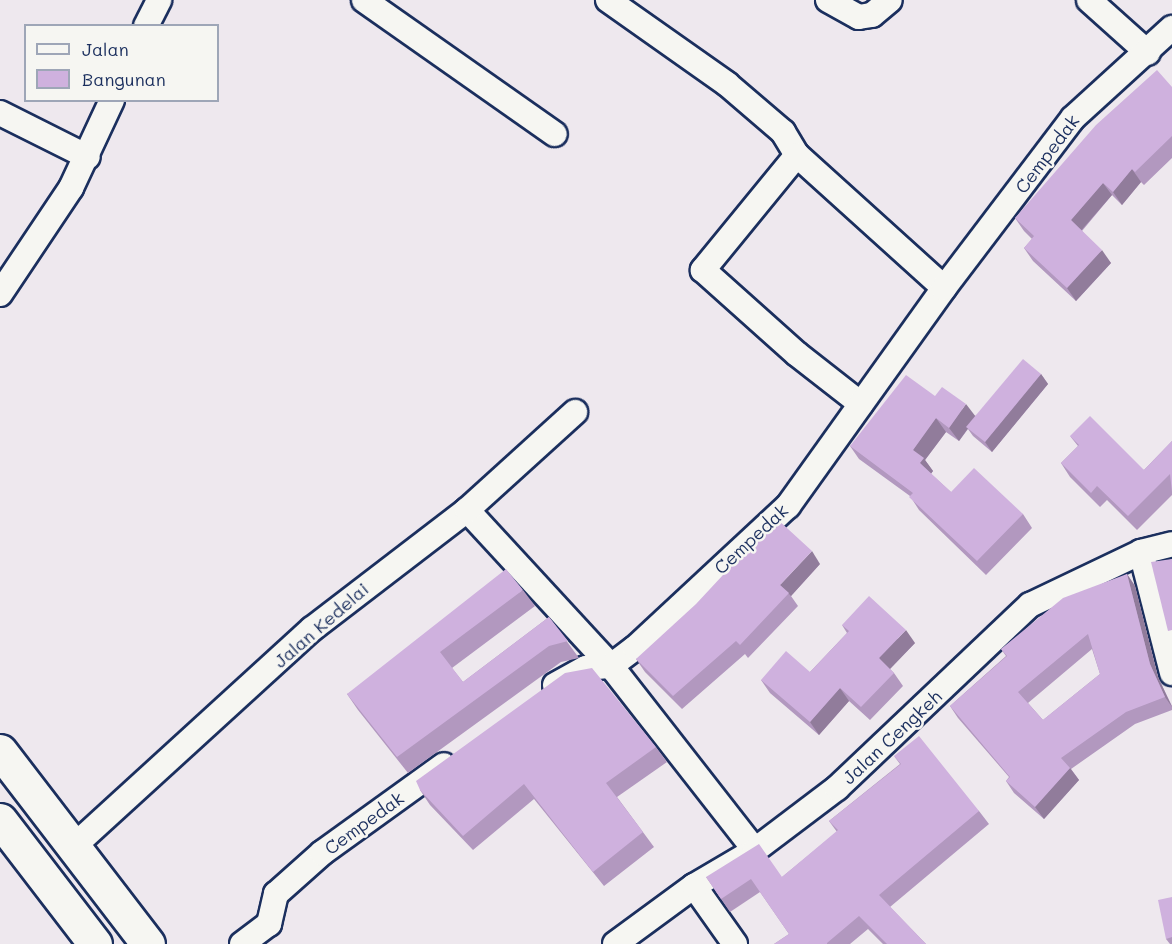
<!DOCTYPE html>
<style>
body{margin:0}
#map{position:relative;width:1172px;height:944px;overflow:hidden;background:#eee8ee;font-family:Mali,sans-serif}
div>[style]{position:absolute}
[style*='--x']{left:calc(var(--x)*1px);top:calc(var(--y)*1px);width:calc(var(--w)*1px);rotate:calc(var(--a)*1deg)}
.roads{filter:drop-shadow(2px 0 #1b2f5e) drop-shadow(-2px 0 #1b2f5e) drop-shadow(0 2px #1b2f5e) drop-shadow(0 -2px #1b2f5e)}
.minor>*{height:24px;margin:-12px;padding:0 12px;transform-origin:12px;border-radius:12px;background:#f6f6f2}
.highway>*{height:33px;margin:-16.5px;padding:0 16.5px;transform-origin:16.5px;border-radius:16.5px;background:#f6f6f2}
.wall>*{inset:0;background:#b298bf}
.shaded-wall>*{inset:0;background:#917c9b}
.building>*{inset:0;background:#cfb1de}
span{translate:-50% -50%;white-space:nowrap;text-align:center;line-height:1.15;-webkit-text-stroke:5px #f6f6f2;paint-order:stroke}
.street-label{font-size:18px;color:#1b2f5e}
.legend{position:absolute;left:24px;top:24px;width:195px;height:78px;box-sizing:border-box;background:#f6f6f2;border:2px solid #9ea6b7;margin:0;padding:8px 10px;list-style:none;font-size:18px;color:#1b2f5e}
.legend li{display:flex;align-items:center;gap:12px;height:30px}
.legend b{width:30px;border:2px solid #9ea6b7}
</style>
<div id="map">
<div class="roads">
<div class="minor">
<i style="--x:364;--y:0;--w:233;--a:35.1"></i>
<i style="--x:608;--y:0;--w:146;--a:35.2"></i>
<i style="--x:727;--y:84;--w:74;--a:40.6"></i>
<i style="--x:783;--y:132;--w:27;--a:59"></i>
<i style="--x:797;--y:155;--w:198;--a:42.1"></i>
<i style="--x:828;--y:0;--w:35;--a:29"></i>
<i style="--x:859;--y:17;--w:13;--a:-9"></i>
<i style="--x:872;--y:15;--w:23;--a:-40"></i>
<i style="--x:1089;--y:0;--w:79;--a:41.9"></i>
<i style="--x:146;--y:26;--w:29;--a:-63"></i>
<i style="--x:0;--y:113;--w:98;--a:26.6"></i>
<i style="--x:797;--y:155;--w:149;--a:129.3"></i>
<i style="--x:703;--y:270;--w:126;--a:41.8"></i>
<i style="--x:797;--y:354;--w:81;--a:38"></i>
<i style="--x:0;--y:294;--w:128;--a:-56.2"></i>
<i style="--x:71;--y:188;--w:97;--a:-65"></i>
<i style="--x:467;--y:510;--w:212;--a:47.3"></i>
<i style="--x:611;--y:666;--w:234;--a:52"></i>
<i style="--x:1141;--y:552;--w:125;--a:75.6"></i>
<i style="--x:555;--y:685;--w:35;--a:-29"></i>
<i style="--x:586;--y:668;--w:25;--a:-5"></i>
<i style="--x:611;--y:666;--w:30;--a:-37"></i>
<i style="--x:635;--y:648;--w:209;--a:-42.9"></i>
<i style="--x:788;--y:506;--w:268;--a:-54.4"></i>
<i style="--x:944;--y:288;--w:213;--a:-52.8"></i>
<i style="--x:1073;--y:118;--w:134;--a:-42.3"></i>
<i style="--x:74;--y:846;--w:322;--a:-42.4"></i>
<i style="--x:312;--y:629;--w:195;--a:-37.5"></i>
<i style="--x:467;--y:510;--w:146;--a:-42.2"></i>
<i style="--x:694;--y:886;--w:71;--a:54.7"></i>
<i style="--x:242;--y:944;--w:34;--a:-37"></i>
<i style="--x:269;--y:924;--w:31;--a:-77"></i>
<i style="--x:276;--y:894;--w:62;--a:-41.7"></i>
<i style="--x:322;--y:853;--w:150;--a:-35.8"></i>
<i style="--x:615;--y:944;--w:98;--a:-36.3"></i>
<i style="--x:694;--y:886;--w:71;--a:-30.5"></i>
<i style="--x:755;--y:850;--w:103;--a:-37.1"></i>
<i style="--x:837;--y:788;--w:266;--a:-43.5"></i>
<i style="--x:1030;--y:605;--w:123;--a:-25.5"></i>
<i style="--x:1141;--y:552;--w:32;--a:-14"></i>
</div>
<div class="highway">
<i style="--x:0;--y:751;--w:243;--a:52.5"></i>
<i style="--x:0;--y:820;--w:156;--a:52.5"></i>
</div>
</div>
<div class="wall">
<i style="clip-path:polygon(1172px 87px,1172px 158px,1144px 185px,1141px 182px,1122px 205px,1112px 195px,1082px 231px,1111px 263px,1076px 301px,1033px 261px,1024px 248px,1032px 239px,1024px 231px,1015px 218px)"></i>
<i style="clip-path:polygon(1041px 374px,1048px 384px,992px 452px,973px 436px,968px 429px,959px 441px,946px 432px,925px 460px,933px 471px,931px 474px,951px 492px,1023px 514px,1032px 528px,986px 575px,919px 510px,910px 496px,859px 459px,850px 446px,935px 396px,975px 416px)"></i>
<i style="clip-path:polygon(1070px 436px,1144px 470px,1172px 441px,1172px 495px,1137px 530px,1107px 500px,1100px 507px,1070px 477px,1061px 463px,1078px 446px)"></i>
<i style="clip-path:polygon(820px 564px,791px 596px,798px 606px,748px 658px,745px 654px,682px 709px,645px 672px,636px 659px)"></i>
<i style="clip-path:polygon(evenodd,1127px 574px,1135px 586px,1158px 677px,1172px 706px,1172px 710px,1135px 724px,1071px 769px,1079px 780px,1044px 819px,1014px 793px,1006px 781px,1009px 777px,958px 718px,950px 706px,1006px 656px,1001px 649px,1127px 574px,1092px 649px,1100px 674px,1043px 720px,1028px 703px,1092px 649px)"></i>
<i style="clip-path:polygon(523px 590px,535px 606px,452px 668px,463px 682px,549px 617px,579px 658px,561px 662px,408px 773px,358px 710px,347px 694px)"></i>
<i style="clip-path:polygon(842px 625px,915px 643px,890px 669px,894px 673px,903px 686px,870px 720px,849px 701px,819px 735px,770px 693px,761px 680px,810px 672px,847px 633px)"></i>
<i style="clip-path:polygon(656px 747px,667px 762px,617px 797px,654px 847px,604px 886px,534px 799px,473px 850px,430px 805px,420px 790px)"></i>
<i style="clip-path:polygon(894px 756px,979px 811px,989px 824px,890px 907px,926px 944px,883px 944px,868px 929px,850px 944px,774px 944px,789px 934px,760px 892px,730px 912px,706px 877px,782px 877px,837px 832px,829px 821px,900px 764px)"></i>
<i style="clip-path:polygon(1172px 897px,1172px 944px,1170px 944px,1166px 939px)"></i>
</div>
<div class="shaded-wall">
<i style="clip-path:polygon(1132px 169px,1141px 182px,1122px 205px,1113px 192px)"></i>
<i style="clip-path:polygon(1103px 183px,1112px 195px,1079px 233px,1071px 220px)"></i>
<i style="clip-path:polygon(1102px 250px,1111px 263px,1076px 301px,1067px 288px)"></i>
<i style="clip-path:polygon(1041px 374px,1048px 384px,992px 452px,985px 442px)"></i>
<i style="clip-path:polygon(966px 404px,976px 417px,959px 441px,949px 428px)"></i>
<i style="clip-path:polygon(936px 418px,946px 432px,925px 460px,933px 471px,929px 476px,920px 463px,913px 450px)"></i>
<i style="clip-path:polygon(812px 551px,820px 564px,791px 596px,780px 585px)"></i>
<i style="clip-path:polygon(1127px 574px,1135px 586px,1158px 677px,1172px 707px,1165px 697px,1150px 664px)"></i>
<i style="clip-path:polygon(906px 630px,915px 643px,888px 671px,879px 658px)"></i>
<i style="clip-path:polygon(840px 688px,849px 701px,819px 735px,810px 722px)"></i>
<i style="clip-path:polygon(1070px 768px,1079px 780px,1044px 819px,1035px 807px)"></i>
</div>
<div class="building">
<i style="clip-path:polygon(1157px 70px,1172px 87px,1172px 136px,1135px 172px,1132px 169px,1113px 192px,1103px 183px,1071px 220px,1102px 250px,1067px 288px,1024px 248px,1034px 236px,1015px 218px,1096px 125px)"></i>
<i style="clip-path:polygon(1023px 359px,1041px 374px,985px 442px,966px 427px)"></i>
<i style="clip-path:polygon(906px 375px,935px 396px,942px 387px,966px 404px,949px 428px,936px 418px,913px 450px,924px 458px,920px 463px,951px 492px,974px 468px,1023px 514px,977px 561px,909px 497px,913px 493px,850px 446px)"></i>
<i style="clip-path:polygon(1090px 416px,1144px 470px,1172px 441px,1172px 492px,1170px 474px,1128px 516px,1097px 486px,1091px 493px,1061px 463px,1079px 445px,1070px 436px)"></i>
<i style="clip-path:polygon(776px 518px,812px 551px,780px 585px,789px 593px,740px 645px,736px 641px,673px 696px,636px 659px,696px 604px)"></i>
<i style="clip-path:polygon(1172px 559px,1172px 630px,1168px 631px,1151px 562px)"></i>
<i style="clip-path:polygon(506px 569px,523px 590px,440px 652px,463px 682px,549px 617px,568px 641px,549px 646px,397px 757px,347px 694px)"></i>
<i style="clip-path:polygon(evenodd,1127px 574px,1150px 664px,1165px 697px,1126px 712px,1061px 758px,1070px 768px,1035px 807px,1006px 781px,1010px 777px,950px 706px,1007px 656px,1001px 649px,1063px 598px,1127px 574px,1088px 634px,1100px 674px,1043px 720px,1018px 692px,1088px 634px)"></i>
<i style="clip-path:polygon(869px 596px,906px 630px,879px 658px,894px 673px,861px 707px,840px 688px,810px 722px,761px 680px,786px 651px,810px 672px,849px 631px,842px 625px)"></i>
<i style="clip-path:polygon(592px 668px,656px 747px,606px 783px,643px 832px,593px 872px,524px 784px,463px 836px,420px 790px,416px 781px,565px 673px)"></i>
<i style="clip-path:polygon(919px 736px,979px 811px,879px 895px,926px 944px,887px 944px,859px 916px,827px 943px,827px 944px,774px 944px,789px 934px,751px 879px,721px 899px,706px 877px,759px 844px,782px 877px,838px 830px,829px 821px,901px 764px,894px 756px)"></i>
<i style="clip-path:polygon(1172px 897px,1172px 937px,1166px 939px,1158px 900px)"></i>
</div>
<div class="street-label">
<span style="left:1047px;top:154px;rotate:-53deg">Cempedak</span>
<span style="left:751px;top:539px;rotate:-43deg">Cempedak</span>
<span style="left:321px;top:625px;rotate:-41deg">Jalan Kedelai</span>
<span style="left:892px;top:737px;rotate:-43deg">Jalan Cengkeh</span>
<span style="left:364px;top:823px;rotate:-36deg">Cempedak</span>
</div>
<ul class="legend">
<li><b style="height:8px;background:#f6f6f2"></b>Jalan</li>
<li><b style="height:16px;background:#cfb1de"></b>Bangunan</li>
</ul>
</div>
